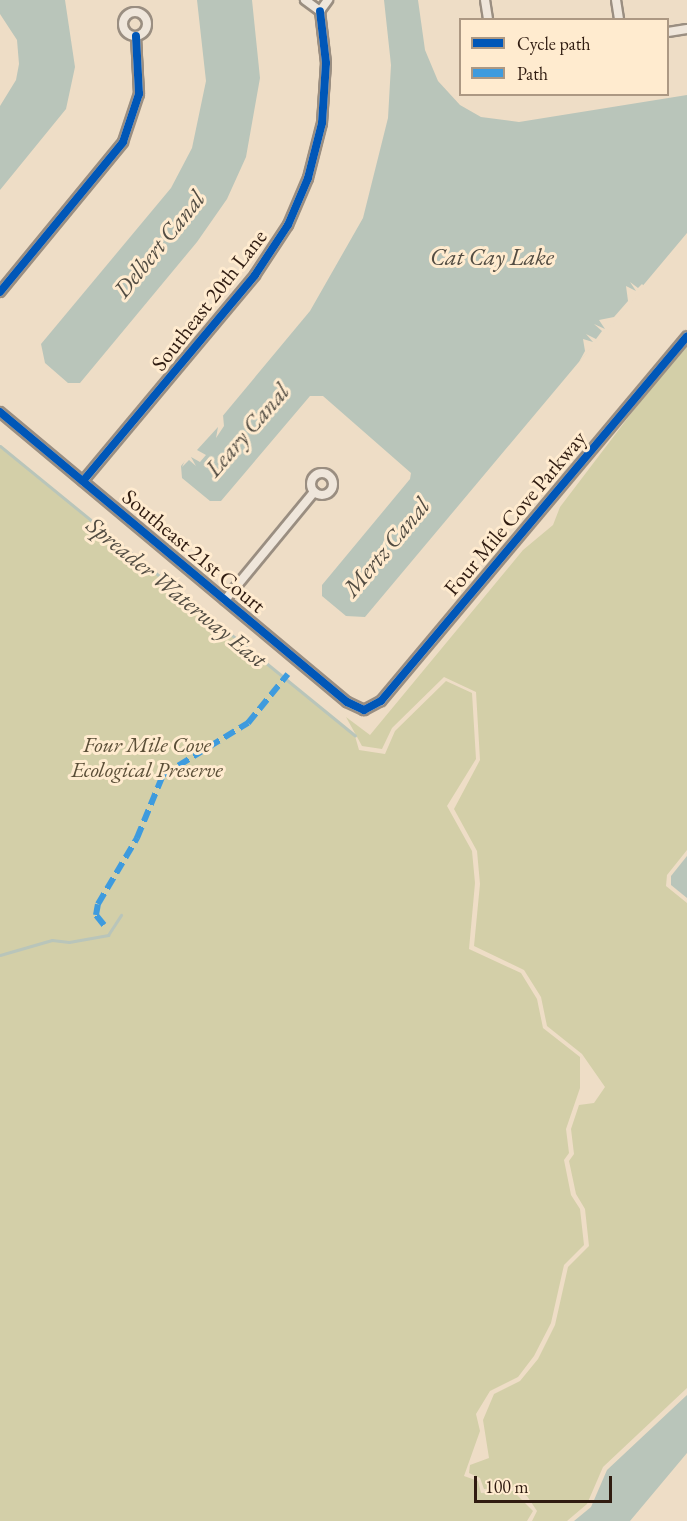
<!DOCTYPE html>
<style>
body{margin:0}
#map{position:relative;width:687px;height:1521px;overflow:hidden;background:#eeddc6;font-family:"EB Garamond",serif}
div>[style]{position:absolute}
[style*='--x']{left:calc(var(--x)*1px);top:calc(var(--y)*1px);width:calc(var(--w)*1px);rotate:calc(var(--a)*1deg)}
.green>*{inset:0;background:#d3cfa8}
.water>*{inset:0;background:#b9c5ba}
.pier>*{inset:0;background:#eeddc6}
.stream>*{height:3px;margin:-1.5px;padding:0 1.5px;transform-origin:1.5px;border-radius:1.5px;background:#b9c5ba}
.roads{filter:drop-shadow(2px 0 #9a8e81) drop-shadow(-2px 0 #9a8e81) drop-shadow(0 2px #9a8e81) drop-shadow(0 -2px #9a8e81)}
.street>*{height:8px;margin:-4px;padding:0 4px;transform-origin:4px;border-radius:4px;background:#efe6db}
.street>.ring{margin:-4px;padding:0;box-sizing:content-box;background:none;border:8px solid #efe6db;border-radius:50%}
.quiet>*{height:6px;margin-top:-3px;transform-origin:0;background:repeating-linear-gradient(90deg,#3e9bde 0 12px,transparent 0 18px)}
.cycleway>*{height:8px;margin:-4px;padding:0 4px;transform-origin:4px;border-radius:4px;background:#0057b8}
span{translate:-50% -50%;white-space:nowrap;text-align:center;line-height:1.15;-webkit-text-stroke:6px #ffebcf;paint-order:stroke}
.street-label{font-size:22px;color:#301c11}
.park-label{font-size:22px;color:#5a4e37;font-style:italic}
.water-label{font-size:24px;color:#524c42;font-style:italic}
.legend{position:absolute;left:459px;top:18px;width:210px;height:78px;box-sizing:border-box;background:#ffebcf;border:2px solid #ac9883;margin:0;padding:8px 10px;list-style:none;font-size:18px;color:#301c11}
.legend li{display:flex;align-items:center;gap:12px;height:30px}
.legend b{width:30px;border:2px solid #ac9883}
.scale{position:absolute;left:474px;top:1476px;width:138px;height:27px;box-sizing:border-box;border:3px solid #301c11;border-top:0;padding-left:8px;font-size:18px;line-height:21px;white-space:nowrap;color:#301c11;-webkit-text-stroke:4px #ffebcf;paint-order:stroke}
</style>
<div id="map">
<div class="green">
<i style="clip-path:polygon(687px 340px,687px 850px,667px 875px,666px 886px,687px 903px,687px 1388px,603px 1467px,587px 1504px,567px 1521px,532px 1521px,537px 1511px,527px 1496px,514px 1487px,484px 1489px,480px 1478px,469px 1473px,470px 1465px,489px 1458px,483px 1420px,494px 1394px,520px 1381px,538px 1359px,555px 1325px,568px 1267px,589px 1246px,585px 1209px,576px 1194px,569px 1161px,574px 1154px,571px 1129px,579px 1105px,594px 1103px,605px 1087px,582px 1054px,547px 1026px,541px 997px,524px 970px,474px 946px,480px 884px,477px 851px,454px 809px,480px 760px,476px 692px,444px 677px,392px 728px,382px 749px,362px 746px,346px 717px,370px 735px,523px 550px,553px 525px,560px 507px)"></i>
<i style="clip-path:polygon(0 445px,355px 736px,359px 750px,385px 754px,395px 731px,446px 681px,472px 693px,476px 759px,447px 806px,472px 851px,475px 883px,469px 949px,521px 973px,537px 999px,543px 1028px,580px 1057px,580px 1088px,566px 1129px,569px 1153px,564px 1160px,571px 1195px,580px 1209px,584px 1245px,564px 1265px,551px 1323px,534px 1356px,518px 1377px,490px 1391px,476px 1414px,480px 1431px,464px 1476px,478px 1481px,481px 1493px,513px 1491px,533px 1511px,527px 1521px,0 1521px)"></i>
</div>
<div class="water">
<i style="clip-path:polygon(0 0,65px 0,75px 67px,66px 109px,0 190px,0 106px,16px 80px,19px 64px,17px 40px,0 14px)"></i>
<i style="clip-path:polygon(197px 0,252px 0,260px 78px,246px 157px,227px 199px,197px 242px,80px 383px,68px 383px,45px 363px,41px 344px,171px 188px,192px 148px,206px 81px)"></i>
<i style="clip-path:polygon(384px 0,418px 0,425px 50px,438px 81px,460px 105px,481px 117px,519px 122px,687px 95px,687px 233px,365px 617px,346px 616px,322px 596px,322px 585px,410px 479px,411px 473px,323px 396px,310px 396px,221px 501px,210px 501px,182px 478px,181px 466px,310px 311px,363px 218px,388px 118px,391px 65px)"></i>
<i style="clip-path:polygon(687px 856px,687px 898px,671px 885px,671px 876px)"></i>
<i style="clip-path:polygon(687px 1395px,687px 1453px,630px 1521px,574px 1521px,591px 1507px,607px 1470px)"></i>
</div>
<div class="pier">
<i style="clip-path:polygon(630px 282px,638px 288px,642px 284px,645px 287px,579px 362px,585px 351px,583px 339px,593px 342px,586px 334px,596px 339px,602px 331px,594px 324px,605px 329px,599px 320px,614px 317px,628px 301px,626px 286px,636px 291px)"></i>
<i style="clip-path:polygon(223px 415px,224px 426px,216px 438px,218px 427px,197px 450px,206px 455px,200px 462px,191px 457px,196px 466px,189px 460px,182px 467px,189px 451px)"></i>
</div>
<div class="stream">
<i style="--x:0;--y:446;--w:458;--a:39.2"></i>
<i style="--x:0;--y:955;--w:54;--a:-16.1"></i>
<i style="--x:52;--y:940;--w:17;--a:7"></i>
<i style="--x:69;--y:942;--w:40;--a:-10"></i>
<i style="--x:108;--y:935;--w:24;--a:-57"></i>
</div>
<div class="roads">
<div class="street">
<i style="--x:305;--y:0;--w:19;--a:36"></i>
<i style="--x:320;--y:11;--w:14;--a:-54"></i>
<i style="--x:485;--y:0;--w:20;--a:81"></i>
<i style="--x:616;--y:0;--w:20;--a:81"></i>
<i class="ring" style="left:123px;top:12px;width:16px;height:16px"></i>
<i style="--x:668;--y:32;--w:19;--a:-9"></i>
<i style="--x:0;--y:292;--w:194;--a:-50.6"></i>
<i style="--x:123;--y:142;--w:51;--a:-71.6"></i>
<i style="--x:139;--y:94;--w:58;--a:-93"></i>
<i style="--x:0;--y:412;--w:452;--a:39.9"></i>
<i style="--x:347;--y:702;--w:19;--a:25"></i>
<i style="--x:364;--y:710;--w:19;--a:-28"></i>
<i style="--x:381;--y:701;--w:476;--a:-50"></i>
<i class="ring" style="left:311px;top:473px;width:14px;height:14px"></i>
<i style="--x:83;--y:481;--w:268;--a:-50.1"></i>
<i style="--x:255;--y:275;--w:60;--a:-56.6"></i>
<i style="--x:288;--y:225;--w:51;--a:-66.9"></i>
<i style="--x:308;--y:178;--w:57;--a:-75.7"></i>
<i style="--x:322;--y:123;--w:60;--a:-86.2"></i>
<i style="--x:326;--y:63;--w:52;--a:-96.6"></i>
<i style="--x:225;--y:600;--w:140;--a:-50.5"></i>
</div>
</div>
<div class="quiet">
<i style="--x:104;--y:925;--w:13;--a:-129"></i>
<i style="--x:96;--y:915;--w:11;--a:-80"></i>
<i style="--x:98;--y:904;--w:77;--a:-59.4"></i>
<i style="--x:137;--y:838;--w:68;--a:-67.6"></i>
<i style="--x:163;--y:775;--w:100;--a:-31.5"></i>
<i style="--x:248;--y:723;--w:63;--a:-50.8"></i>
</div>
<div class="cycleway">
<i style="--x:0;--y:292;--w:194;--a:-50.6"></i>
<i style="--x:123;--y:142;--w:51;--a:-71.6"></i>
<i style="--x:139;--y:94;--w:58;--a:-93"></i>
<i style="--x:0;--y:412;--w:452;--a:39.9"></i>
<i style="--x:347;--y:702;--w:19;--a:25"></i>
<i style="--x:364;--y:710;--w:19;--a:-28"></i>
<i style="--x:381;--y:701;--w:476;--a:-50"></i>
<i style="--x:83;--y:481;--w:268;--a:-50.1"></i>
<i style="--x:255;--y:275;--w:60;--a:-56.6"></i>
<i style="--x:288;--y:225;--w:51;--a:-66.9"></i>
<i style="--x:308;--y:178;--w:57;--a:-75.7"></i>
<i style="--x:322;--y:123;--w:60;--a:-86.2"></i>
<i style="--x:326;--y:63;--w:52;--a:-96.6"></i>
</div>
<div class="street-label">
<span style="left:209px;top:300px;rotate:-52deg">Southeast 20th Lane</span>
<span style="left:515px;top:513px;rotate:-50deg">Four Mile Cove Parkway</span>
<span style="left:194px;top:551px;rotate:40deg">Southeast 21st Court</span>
</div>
<div class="park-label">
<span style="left:147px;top:757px">Four Mile Cove<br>Ecological Preserve</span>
</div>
<div class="water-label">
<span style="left:159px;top:244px;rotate:-51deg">Delbert Canal</span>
<span style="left:492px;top:257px">Cat Cay Lake</span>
<span style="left:247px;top:430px;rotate:-49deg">Leary Canal</span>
<span style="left:386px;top:547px;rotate:-50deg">Mertz Canal</span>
<span style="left:177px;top:592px;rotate:39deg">Spreader Waterway East</span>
</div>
<ul class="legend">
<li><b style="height:8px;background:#0057b8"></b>Cycle path</li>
<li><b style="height:8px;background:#3e9bde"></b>Path</li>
</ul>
<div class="scale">100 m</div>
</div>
